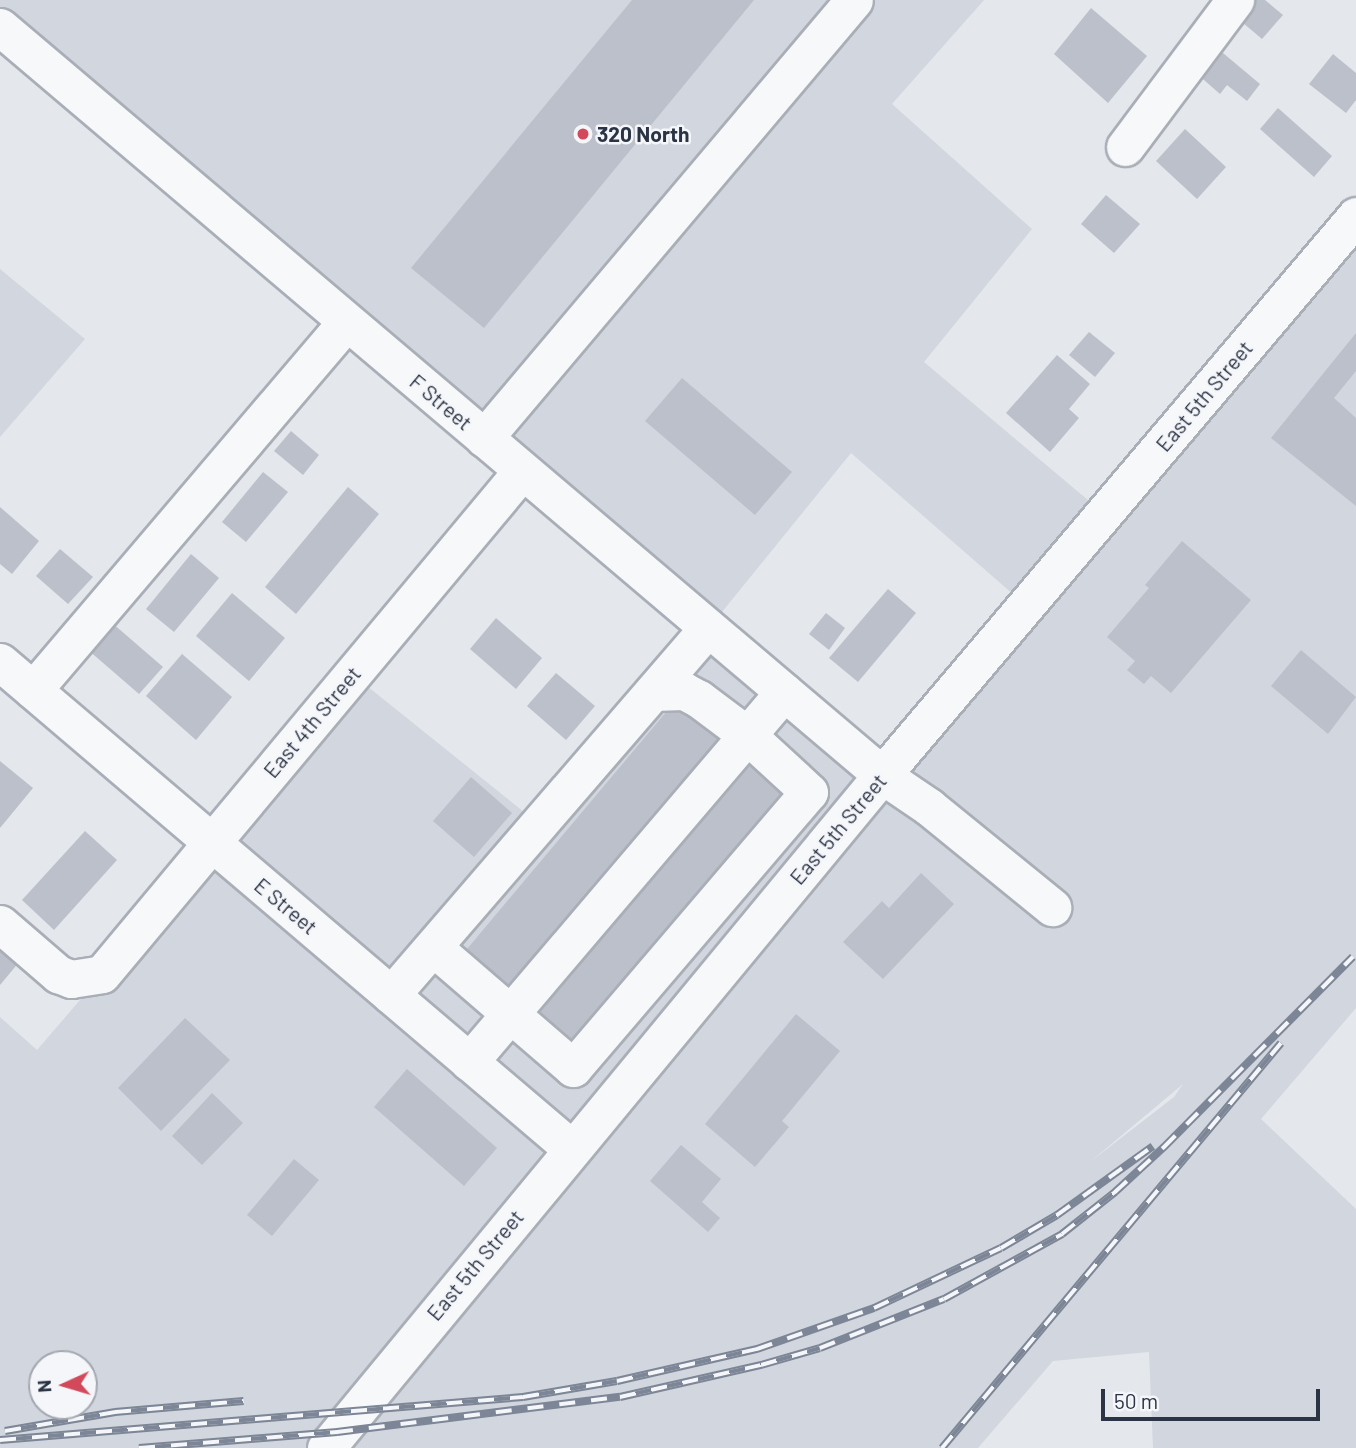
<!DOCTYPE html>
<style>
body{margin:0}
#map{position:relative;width:1356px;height:1448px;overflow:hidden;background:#e4e7ec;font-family:Barlow,sans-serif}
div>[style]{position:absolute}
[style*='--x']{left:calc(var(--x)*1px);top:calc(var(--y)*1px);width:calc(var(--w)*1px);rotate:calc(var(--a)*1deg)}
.built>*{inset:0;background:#d2d6de}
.building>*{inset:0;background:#bbc0ca}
.roads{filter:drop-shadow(2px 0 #a9aeb7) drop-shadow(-2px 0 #a9aeb7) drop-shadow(0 2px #a9aeb7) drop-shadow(0 -2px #a9aeb7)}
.minor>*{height:37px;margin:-18.5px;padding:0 18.5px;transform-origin:18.5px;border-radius:18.5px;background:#f7f8fa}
.rail>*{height:8px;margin-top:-4px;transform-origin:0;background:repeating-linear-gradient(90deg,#f4f6f9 0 16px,#7d8696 0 32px);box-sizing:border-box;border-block:2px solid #7d8696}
.dots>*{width:19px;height:19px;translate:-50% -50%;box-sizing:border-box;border:4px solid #f4f6f9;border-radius:50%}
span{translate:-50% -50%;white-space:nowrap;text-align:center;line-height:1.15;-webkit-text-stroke:5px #f4f6f9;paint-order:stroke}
.poi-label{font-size:21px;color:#2b3445;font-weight:700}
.left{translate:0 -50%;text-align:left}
.street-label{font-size:21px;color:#2b3445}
.north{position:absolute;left:28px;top:1350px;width:70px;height:70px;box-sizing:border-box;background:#f4f6f9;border:2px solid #a4a8b1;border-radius:50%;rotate:266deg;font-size:19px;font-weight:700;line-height:28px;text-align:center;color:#2b3445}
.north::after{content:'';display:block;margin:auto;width:24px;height:32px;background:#d1495b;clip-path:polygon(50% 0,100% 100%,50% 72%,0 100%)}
.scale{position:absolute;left:1101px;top:1389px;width:219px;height:32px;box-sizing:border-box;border:4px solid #2b3445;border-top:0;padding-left:9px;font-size:21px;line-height:24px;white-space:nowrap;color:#2b3445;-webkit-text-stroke:5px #f4f6f9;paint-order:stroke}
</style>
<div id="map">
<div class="built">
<i style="clip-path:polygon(0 0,984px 0,892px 104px,1032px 229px,924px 362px,1089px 501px,1014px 595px,851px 453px,713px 623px,0 24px)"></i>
<i style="clip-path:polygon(evenodd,1356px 216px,1356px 1008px,1261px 1119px,1356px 1209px,1356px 1448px,1153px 1448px,1149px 1352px,1053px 1361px,978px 1448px,0 1448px,0 1017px,37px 1050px,357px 678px,539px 824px,708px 628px,882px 775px,1356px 216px,1183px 1084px,1174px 1097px,1090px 1162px,1183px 1084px,1356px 216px,42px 1364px,84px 1364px,84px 1406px,42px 1406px,42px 1364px)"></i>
<i style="clip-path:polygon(0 269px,85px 339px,0 437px)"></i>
</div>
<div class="building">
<i style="clip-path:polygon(632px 0,754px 0,484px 328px,411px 268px)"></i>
<i style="clip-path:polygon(1251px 0,1265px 0,1283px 15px,1262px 39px,1236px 17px)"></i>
<i style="clip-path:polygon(1091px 8px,1147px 56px,1108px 103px,1054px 54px)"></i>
<i style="clip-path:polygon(1217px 48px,1260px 84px,1247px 101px,1227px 85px,1220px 94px,1196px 73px)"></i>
<i style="clip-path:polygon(1333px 54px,1356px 73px,1356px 100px,1346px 113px,1309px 84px)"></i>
<i style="clip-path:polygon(1278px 108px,1332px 156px,1314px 177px,1260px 129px)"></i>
<i style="clip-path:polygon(1185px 129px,1226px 167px,1197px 199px,1156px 161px)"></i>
<i style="clip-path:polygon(1106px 195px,1140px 224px,1114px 253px,1081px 224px)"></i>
<i style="clip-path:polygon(1089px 332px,1115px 353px,1095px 377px,1069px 355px)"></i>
<i style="clip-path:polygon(1356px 333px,1356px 371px,1334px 398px,1356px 418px,1356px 506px,1271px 438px)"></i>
<i style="clip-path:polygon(1057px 355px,1090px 384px,1069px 409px,1079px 418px,1050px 452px,1006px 413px)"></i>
<i style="clip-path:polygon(682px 378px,792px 472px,755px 515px,645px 421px)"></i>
<i style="clip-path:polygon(291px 431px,319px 455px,303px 475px,274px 451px)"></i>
<i style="clip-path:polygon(263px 472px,288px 492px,246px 542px,222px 522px)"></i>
<i style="clip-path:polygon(348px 487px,379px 514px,296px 614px,265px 587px)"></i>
<i style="clip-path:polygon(0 507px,39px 541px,12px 574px,0 564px)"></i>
<i style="clip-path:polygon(1182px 541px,1251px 600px,1171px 693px,1151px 676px,1144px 684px,1127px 670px,1135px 661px,1107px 637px,1149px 588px,1145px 585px)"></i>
<i style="clip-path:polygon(60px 549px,93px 577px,68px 604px,36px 576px)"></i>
<i style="clip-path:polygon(191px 554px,219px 578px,174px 632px,146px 609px)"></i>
<i style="clip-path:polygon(888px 589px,916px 613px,858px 682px,829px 658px)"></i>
<i style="clip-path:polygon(232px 593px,285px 638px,249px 681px,196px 636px)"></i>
<i style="clip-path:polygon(826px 613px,845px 628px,829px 650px,809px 634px)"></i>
<i style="clip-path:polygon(496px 618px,542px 658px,516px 689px,470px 649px)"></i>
<i style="clip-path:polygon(111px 622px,163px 667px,139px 694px,87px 649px)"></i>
<i style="clip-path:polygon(1301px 650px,1356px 697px,1328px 734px,1271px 686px)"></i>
<i style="clip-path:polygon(182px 654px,232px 697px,196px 740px,146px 696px)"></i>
<i style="clip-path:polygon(556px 673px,595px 706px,566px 740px,527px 706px)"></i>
<i style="clip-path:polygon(677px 699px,722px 737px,507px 993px,462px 955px)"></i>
<i style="clip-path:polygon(747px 758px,792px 797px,574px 1051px,529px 1013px)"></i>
<i style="clip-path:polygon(0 761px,33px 788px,0 828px)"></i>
<i style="clip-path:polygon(471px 777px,512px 813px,474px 857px,433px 821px)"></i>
<i style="clip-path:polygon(85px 831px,117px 860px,54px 930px,22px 900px)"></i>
<i style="clip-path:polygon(921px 873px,954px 904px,883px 979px,843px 942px,882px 901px,889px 908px)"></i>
<i style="clip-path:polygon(0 944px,20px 961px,0 985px)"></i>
<i style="clip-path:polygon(796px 1014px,840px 1051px,782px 1121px,789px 1127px,755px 1167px,705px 1124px)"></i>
<i style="clip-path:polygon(185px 1018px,230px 1060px,161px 1131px,118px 1088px)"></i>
<i style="clip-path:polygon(407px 1069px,497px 1148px,464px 1186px,374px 1107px)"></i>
<i style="clip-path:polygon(212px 1093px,243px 1123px,202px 1165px,172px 1136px)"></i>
<i style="clip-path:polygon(681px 1145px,721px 1179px,702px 1202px,720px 1218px,708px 1232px,650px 1181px)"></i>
<i style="clip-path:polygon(294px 1159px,319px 1180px,272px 1236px,247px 1215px)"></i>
</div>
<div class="roads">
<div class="minor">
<i style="--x:0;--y:27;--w:1156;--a:40.3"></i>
<i style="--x:882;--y:775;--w:57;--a:34.2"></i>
<i style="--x:929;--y:807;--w:159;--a:39.1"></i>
<i style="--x:1125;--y:147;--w:184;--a:-53.2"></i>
<i style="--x:484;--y:438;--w:573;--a:-49.81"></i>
<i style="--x:0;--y:662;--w:751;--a:40.41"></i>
<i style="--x:33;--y:690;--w:483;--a:-49.6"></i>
<i style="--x:0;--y:924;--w:77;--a:40.8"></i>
<i style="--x:58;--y:974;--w:14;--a:21"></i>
<i style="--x:71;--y:979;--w:31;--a:-9"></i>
<i style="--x:102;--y:974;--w:655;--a:-50.14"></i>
<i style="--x:433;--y:947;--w:185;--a:40.8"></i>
<i style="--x:573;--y:1068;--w:363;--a:-49.5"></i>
<i style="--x:809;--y:792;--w:84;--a:-137.4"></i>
<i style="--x:747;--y:735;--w:60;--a:-143.1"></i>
<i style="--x:699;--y:699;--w:17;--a:-152"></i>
<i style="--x:684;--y:691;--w:31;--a:178"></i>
<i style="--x:391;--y:995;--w:485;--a:-49.2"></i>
<i style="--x:469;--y:1062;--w:486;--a:-49.6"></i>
<i style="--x:326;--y:1448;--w:873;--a:-50.44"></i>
<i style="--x:882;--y:775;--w:733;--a:-49.7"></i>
</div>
</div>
<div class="rail">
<i style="--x:5;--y:1431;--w:112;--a:-9.8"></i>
<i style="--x:115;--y:1412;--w:129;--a:-4.9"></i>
<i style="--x:0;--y:1440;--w:525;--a:-4.7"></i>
<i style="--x:523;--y:1397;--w:95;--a:-9.7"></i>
<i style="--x:617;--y:1381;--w:144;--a:-12.9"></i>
<i style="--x:757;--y:1349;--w:124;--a:-19.3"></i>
<i style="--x:874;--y:1308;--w:140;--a:-25.3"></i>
<i style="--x:1001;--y:1248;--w:65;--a:-30.5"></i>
<i style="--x:1057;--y:1215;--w:118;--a:-35.7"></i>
<i style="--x:139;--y:1448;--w:199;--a:-4.6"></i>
<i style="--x:337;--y:1432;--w:285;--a:-7.1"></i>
<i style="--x:620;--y:1397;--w:145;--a:-12.8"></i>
<i style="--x:761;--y:1365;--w:61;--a:-16.1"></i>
<i style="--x:820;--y:1348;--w:133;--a:-21.6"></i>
<i style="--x:944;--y:1299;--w:135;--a:-28.8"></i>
<i style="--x:1062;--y:1234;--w:68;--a:-38.4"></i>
<i style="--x:1115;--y:1192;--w:67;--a:-42.6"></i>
<i style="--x:1164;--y:1147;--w:268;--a:-45.2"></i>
<i style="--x:942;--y:1448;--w:528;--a:-50.07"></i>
</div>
<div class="dots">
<i style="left:583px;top:134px;background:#d1495b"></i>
</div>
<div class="poi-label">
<span class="left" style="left:597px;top:134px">320 North</span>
</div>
<div class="street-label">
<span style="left:1204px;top:396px;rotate:-50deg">East 5th Street</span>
<span style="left:441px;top:402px;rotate:40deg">F Street</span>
<span style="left:312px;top:722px;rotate:-50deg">East 4th Street</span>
<span style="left:838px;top:829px;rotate:-50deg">East 5th Street</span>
<span style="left:286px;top:906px;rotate:40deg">E Street</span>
<span style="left:475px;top:1265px;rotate:-50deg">East 5th Street</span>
</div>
<div class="north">N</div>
<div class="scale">50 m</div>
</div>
